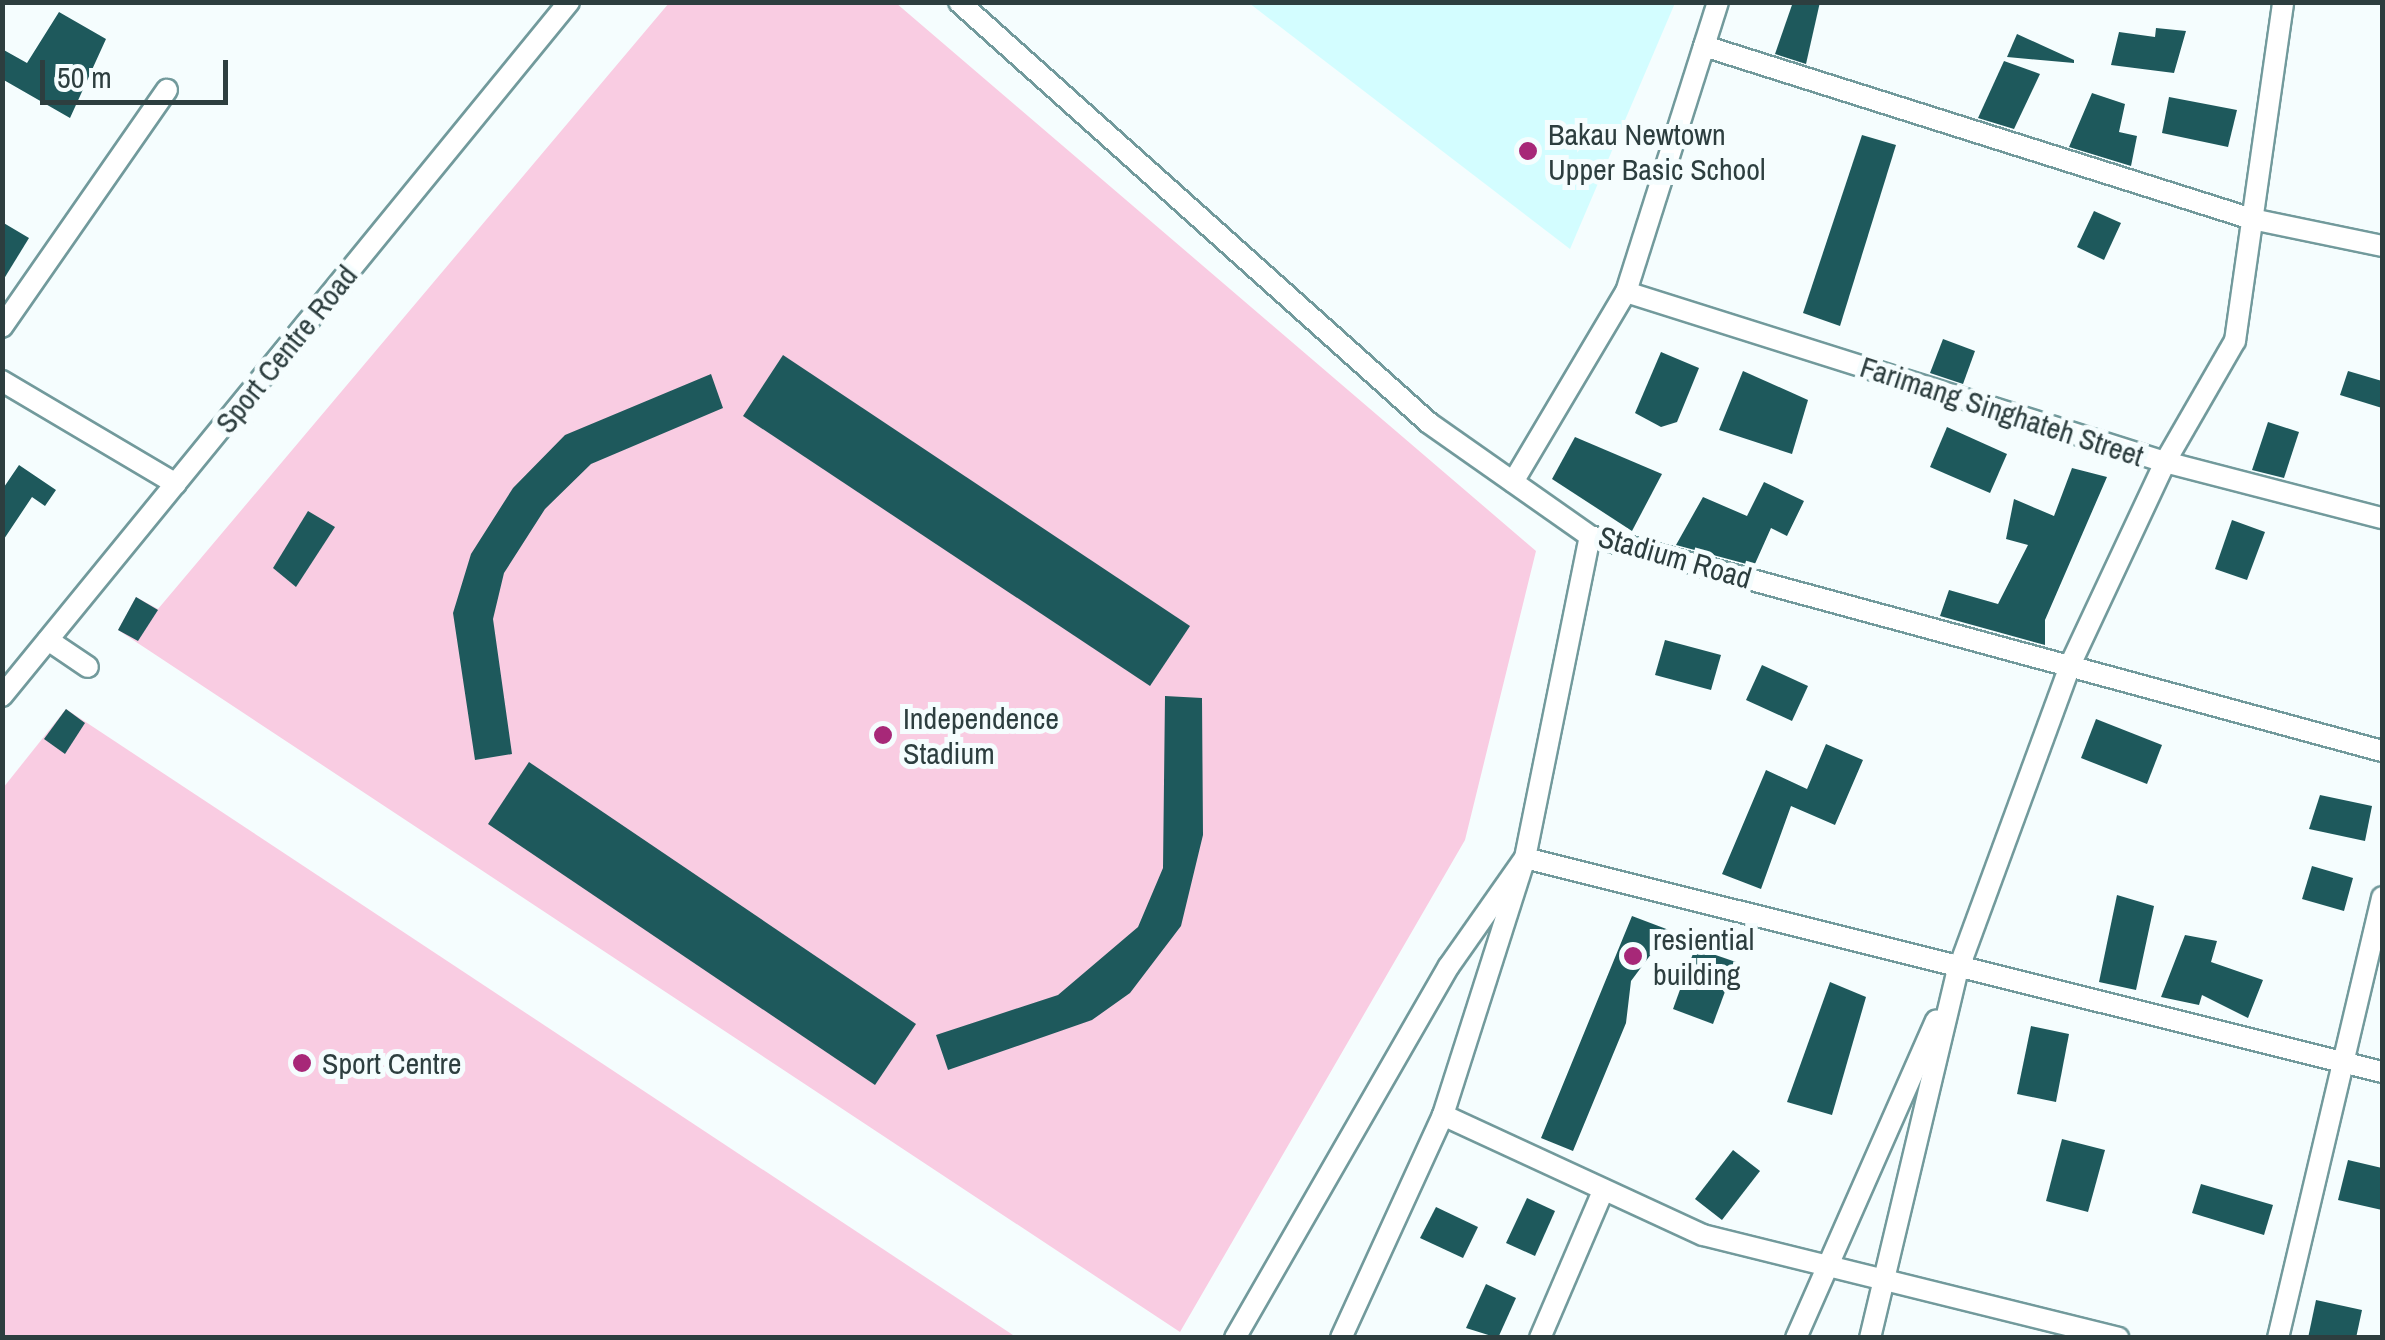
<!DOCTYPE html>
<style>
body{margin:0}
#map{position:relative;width:2385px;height:1340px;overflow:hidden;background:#f5fdfe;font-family:"Archivo Narrow",sans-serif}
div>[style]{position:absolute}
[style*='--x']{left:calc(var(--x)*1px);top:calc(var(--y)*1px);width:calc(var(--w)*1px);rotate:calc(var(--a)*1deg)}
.built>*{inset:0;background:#d3fdff}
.green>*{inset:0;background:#f9cce2}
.building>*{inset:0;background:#1e595c}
.roads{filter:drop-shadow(2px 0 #729a9c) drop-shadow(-2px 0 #729a9c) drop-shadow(0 2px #729a9c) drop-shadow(0 -2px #729a9c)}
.minor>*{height:20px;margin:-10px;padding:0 10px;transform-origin:10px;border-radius:10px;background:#fff}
.dots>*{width:28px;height:28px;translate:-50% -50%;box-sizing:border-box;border:5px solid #f5fdfe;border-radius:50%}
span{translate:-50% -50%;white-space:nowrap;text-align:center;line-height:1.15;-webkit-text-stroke:10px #f5fdfe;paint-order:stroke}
.poi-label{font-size:30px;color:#2d3e3f}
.left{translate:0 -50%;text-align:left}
.street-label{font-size:30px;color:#2d3e3f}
.frame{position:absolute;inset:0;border:5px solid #2d3e3f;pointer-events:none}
.scale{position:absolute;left:40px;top:60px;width:188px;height:45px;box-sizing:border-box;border:5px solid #2d3e3f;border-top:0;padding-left:12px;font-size:30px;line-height:35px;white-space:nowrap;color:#2d3e3f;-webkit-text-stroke:8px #f5fdfe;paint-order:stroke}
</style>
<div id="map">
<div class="built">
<i style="clip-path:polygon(1249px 3px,1675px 3px,1570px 249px)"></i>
</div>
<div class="green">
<i style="clip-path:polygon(669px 3px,896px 3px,1536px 551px,1465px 840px,1180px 1332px,118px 630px,136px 597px,158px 609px)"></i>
<i style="clip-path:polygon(66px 709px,1016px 1337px,3px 1338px,3px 788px)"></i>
</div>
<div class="building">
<i style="clip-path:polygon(1793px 2px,1820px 2px,1806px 64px,1775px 54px)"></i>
<i style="clip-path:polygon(59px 12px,106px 39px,70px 118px,2px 79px,2px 49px,27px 63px)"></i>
<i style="clip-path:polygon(2156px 28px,2186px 31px,2174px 73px,2111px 65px,2119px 32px,2155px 37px)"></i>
<i style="clip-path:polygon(2017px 34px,2074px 60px,2074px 63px,2007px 57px)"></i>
<i style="clip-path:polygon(2004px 61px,2040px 74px,2014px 129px,1978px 118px)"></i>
<i style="clip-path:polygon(2092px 93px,2125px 104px,2119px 132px,2137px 136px,2131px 166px,2069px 147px)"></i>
<i style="clip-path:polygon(2169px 97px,2237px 110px,2228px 147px,2162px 133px)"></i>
<i style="clip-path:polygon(1862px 135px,1896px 145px,1840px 326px,1803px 313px)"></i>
<i style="clip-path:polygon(2094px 211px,2121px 223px,2104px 260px,2077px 247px)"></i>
<i style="clip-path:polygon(2px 222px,29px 238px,2px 282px)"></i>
<i style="clip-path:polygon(1943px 339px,1975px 351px,1963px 384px,1930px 373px)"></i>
<i style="clip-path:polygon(1661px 352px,1699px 368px,1677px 422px,1661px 427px,1635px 413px)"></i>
<i style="clip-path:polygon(783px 355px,1190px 626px,1150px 686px,743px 416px)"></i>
<i style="clip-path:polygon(1743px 371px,1808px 400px,1792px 454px,1719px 430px)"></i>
<i style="clip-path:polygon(2348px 371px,2382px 381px,2382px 408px,2340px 395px)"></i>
<i style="clip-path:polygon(711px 374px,723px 408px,591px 464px,545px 509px,504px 573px,493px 619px,512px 754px,475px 760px,453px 613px,471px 554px,513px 488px,565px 435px)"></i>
<i style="clip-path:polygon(2268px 422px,2299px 432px,2284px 478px,2252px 470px)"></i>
<i style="clip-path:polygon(1947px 427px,2007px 454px,1990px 493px,1930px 467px)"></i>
<i style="clip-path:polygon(1575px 437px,1662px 474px,1632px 531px,1552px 479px)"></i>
<i style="clip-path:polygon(19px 465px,56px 490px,45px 506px,32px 497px,2px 542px,2px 490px)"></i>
<i style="clip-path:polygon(2072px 468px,2107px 477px,2045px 620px,2045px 645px,1940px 616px,1949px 590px,1998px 604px,2028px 545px,2006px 539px,2014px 499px,2054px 516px)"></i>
<i style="clip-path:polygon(1764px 482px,1804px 501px,1787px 536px,1771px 528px,1754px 566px,1676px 545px,1703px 497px,1747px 516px)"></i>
<i style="clip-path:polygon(308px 511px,335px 527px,296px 587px,273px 568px)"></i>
<i style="clip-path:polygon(2232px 520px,2265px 532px,2247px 580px,2215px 569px)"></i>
<i style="clip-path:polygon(136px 597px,158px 610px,138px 641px,118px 630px)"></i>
<i style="clip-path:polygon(1665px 640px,1721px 655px,1711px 690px,1655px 675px)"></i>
<i style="clip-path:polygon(1762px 665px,1808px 686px,1792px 721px,1746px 700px)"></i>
<i style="clip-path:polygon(1165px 696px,1202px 698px,1203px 835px,1181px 926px,1130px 993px,1092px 1020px,948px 1070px,936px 1035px,1058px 995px,1138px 927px,1163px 868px)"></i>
<i style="clip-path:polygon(66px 709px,85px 723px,65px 754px,44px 739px)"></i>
<i style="clip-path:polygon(2096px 719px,2162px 745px,2147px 784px,2081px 758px)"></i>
<i style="clip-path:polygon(1826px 744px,1863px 760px,1835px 825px,1791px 806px,1761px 889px,1722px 874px,1766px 770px,1807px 789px)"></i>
<i style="clip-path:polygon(529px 762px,916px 1024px,875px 1085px,488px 824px)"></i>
<i style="clip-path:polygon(2320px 795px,2372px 806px,2365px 841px,2309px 829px)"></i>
<i style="clip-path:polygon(2312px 866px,2353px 878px,2344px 911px,2302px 899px)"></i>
<i style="clip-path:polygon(2117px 895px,2154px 906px,2136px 990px,2099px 982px)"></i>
<i style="clip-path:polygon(1632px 916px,1669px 930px,1631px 981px,1626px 1023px,1573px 1151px,1541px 1138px)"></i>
<i style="clip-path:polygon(2185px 935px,2217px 941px,2211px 962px,2263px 980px,2248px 1018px,2202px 995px,2199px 1005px,2161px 997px)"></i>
<i style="clip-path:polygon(1695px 948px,1736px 962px,1713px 1024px,1673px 1009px)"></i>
<i style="clip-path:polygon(1830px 982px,1866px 997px,1832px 1115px,1787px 1102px)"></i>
<i style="clip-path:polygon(2031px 1026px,2069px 1034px,2056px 1102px,2017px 1094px)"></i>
<i style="clip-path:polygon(2062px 1139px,2105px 1150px,2088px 1212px,2046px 1201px)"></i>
<i style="clip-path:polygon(1733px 1150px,1760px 1171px,1722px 1220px,1695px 1199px)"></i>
<i style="clip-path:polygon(2348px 1160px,2382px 1168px,2382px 1210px,2338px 1200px)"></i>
<i style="clip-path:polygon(2201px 1184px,2273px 1205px,2264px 1235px,2192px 1213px)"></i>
<i style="clip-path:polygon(1527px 1198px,1555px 1211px,1535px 1256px,1506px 1243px)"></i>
<i style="clip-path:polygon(1436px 1207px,1478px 1227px,1463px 1258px,1420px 1238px)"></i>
<i style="clip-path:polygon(1486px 1284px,1516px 1298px,1498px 1338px,1466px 1328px)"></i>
<i style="clip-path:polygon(2316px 1300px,2362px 1310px,2356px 1338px,2308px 1338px)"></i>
</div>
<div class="roads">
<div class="minor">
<i style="--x:959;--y:2;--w:631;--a:41.85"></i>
<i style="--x:1429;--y:423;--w:197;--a:35.1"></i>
<i style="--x:1590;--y:536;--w:821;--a:15.19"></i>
<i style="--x:1704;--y:46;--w:575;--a:17.52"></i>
<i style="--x:2252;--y:219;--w:133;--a:11.7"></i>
<i style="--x:1626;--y:292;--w:565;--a:17.51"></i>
<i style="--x:2165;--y:462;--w:224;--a:14.5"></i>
<i style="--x:2;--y:327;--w:289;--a:-55.2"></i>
<i style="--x:2;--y:381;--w:202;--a:30.6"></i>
<i style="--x:1513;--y:482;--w:221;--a:-59.3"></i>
<i style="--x:1626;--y:292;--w:304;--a:-72.4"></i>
<i style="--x:48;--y:640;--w:48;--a:34"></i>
<i style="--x:2;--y:696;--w:896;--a:-50.75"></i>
<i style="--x:1443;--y:1115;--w:286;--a:24.8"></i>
<i style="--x:1703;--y:1235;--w:428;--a:13.9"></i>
<i style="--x:1235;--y:1338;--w:429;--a:-60.1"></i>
<i style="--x:1449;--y:966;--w:132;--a:-54.9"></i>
<i style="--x:1525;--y:858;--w:328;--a:-78.6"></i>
<i style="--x:1341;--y:1338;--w:245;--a:-65.4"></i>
<i style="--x:1443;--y:1115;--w:270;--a:-72.3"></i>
<i style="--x:1525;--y:858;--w:883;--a:14.02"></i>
<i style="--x:1540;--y:1338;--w:158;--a:-66.8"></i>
<i style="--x:1796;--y:1338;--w:347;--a:-66.2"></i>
<i style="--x:1870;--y:1338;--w:375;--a:-76.6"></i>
<i style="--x:1957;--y:973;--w:330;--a:-69.8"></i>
<i style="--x:2071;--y:663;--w:222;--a:-64.9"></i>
<i style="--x:2165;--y:462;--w:140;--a:-60"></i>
<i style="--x:2235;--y:341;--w:342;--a:-81.9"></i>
<i style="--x:2278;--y:1338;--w:453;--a:-76.7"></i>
</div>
</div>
<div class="dots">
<i style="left:1528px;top:151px;background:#a72878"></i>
<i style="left:883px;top:735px;background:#a72878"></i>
<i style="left:1633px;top:956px;background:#a72878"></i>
<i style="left:302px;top:1063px;background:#a72878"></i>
</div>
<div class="poi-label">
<span class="left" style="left:1548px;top:151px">Bakau Newtown<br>Upper Basic School</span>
<span class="left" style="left:903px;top:735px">Independence<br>Stadium</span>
<span class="left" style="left:1653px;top:956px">resiential<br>building</span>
<span class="left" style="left:322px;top:1063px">Sport Centre</span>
</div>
<div class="street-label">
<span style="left:286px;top:349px;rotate:-51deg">Sport Centre Road</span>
<span style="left:2002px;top:411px;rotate:18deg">Farimang Singhateh Street</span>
<span style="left:1675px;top:557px;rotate:16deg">Stadium Road</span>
</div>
<div class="frame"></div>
<div class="scale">50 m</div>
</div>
